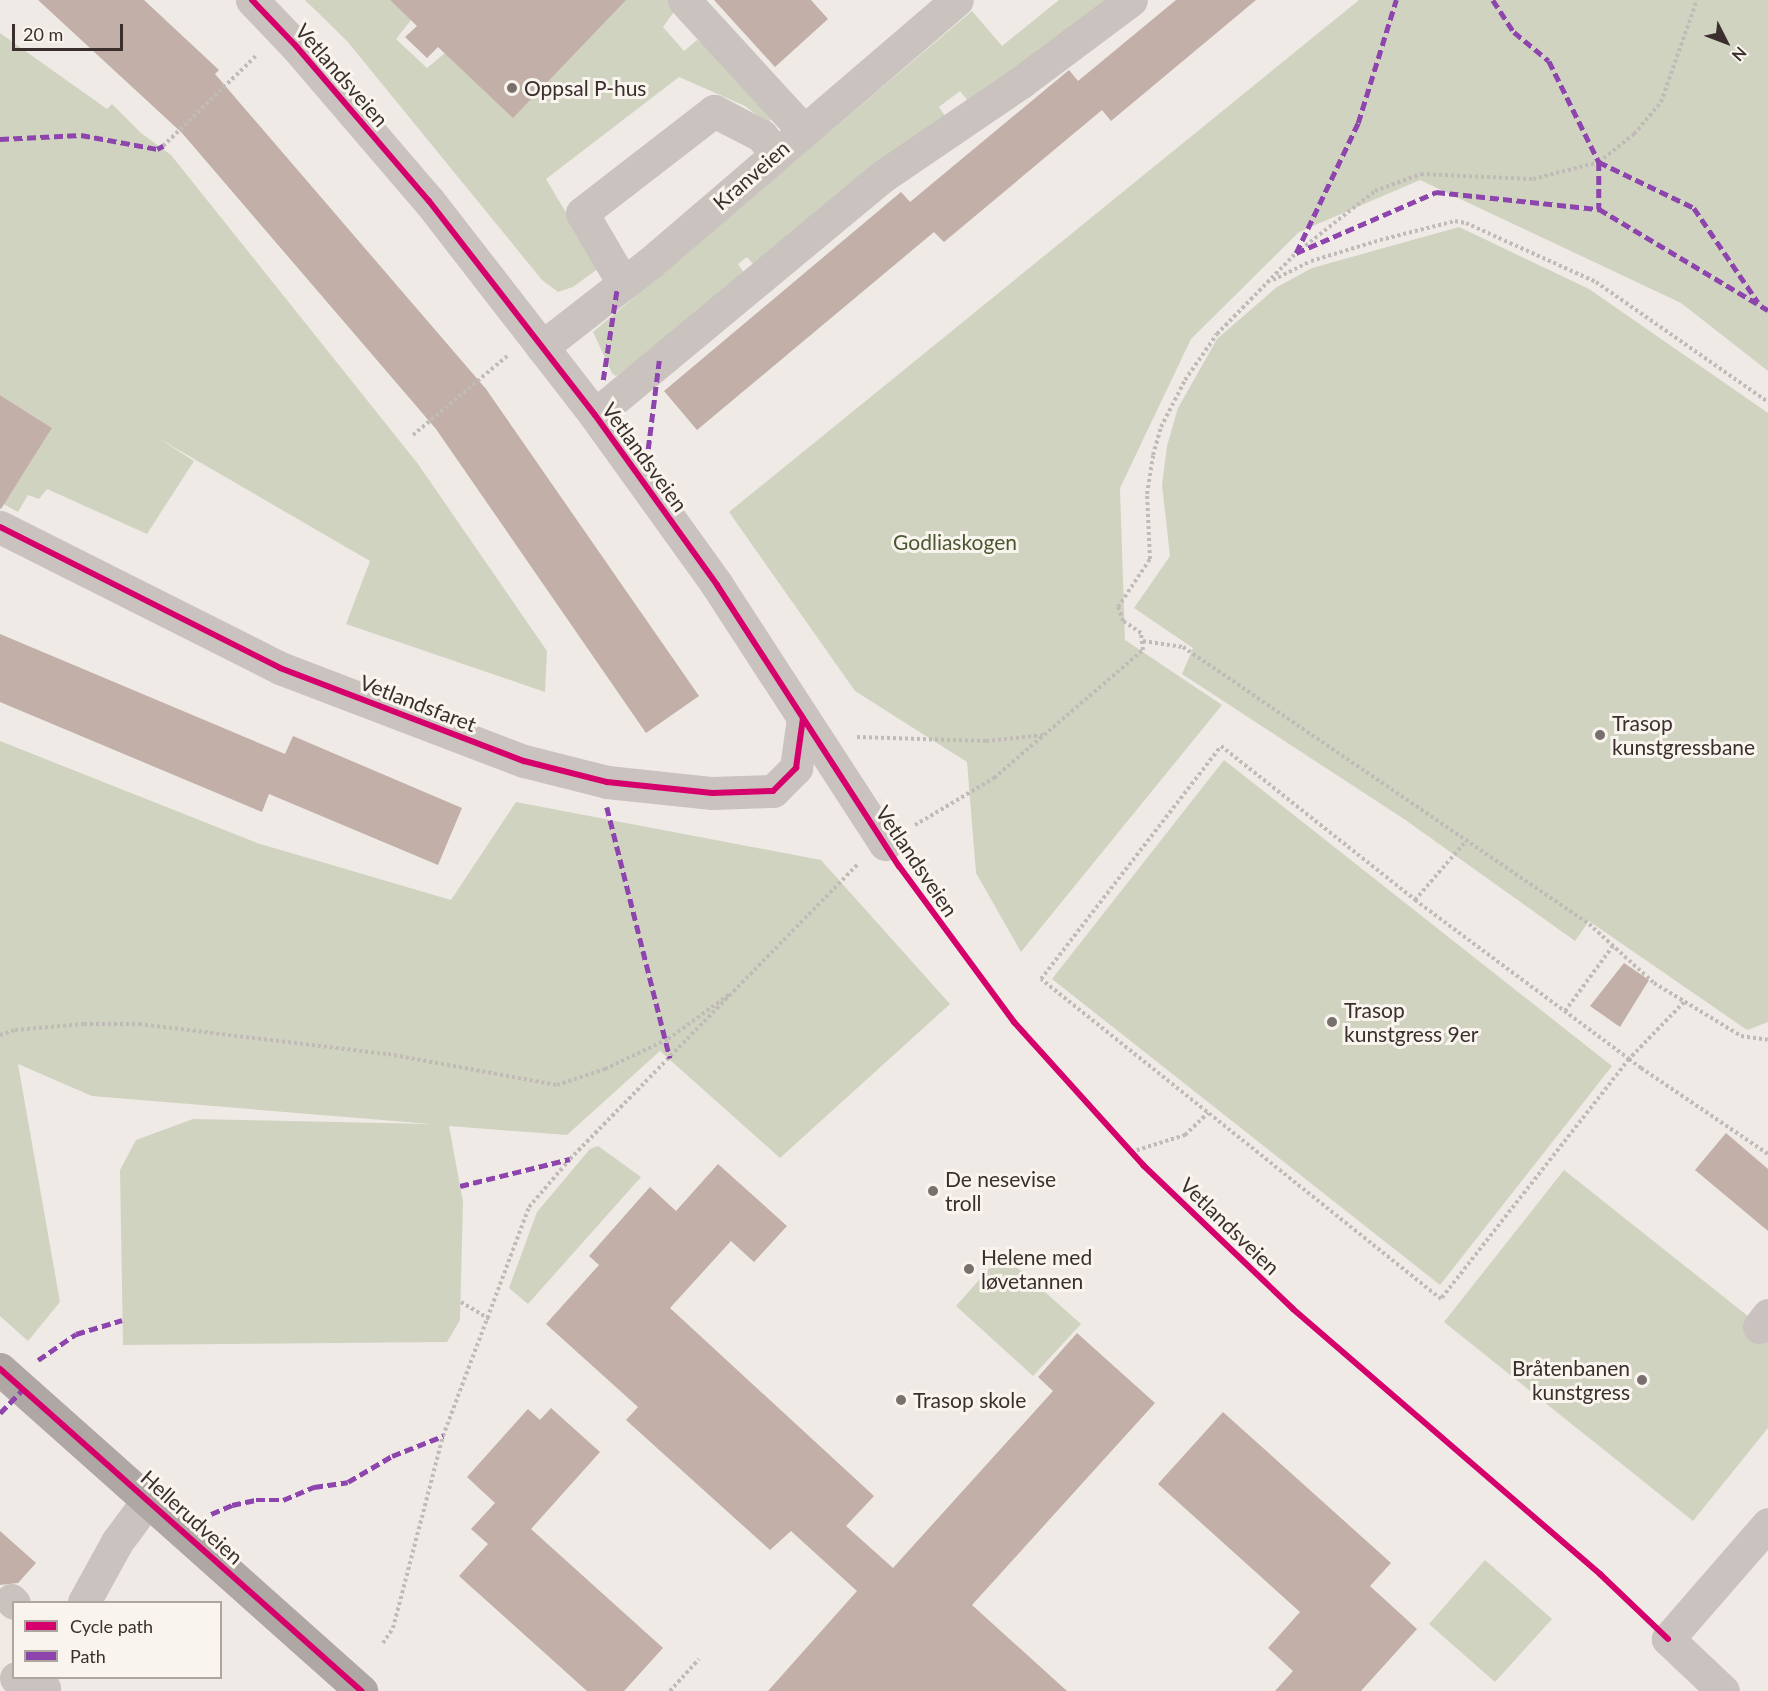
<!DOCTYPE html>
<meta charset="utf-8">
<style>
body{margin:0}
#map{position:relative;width:1768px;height:1691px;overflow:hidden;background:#efeae6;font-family:Lato,sans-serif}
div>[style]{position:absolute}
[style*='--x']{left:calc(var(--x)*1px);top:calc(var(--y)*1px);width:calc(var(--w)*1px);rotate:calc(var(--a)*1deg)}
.green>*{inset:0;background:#d1d3c1}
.building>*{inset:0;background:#c2afa8}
.path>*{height:4px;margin-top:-2px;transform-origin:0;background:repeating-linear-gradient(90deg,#c1bbb7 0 3px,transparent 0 6px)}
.minor>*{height:33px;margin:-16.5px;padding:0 16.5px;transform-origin:16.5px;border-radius:16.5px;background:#c9c2be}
.major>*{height:33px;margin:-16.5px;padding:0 16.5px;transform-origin:16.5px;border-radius:16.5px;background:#aea7a3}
.quiet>*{height:4.5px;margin-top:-2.25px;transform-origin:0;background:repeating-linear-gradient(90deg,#8e44ad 0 9px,transparent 0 13.5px)}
.cycleway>*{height:6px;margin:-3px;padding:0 3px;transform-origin:3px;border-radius:3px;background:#d6006c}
.dots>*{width:16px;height:16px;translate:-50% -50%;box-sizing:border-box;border:3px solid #faf4ee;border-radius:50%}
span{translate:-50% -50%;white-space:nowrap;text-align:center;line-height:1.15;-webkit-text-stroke:6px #faf4ee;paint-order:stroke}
.street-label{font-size:21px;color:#3a2f2c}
.poi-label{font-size:21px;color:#3a2f2c}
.left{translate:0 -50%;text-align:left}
.right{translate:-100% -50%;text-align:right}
.park-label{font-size:21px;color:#4b5731}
.legend{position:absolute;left:12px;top:1601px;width:210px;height:78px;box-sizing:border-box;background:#faf4ee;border:2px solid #ada5a0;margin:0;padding:8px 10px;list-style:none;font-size:18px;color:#3a2f2c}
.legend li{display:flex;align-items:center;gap:12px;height:30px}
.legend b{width:30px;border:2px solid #ada5a0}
.north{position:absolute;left:1696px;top:12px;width:60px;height:60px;-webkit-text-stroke:4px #faf4ee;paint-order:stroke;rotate:132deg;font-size:16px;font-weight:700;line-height:24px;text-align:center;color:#3a2f2c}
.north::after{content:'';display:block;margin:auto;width:21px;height:27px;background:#3a2f2c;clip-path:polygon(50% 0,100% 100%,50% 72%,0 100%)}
.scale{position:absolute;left:12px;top:24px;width:111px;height:27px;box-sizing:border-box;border:3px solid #3a2f2c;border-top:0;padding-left:8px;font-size:18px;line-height:21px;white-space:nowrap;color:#3a2f2c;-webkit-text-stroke:4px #faf4ee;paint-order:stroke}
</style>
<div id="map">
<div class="green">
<i style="clip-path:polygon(305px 0,390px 0,411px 20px,396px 39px,427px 68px,445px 53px,626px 0,674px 0,674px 12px,663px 27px,684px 51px,697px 40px,704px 44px,771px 118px,769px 125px,745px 106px,679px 77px,546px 179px,599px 268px,573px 287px,558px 292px,542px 280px,347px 41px)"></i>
<i style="clip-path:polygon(1059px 0,1110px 0,968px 101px,960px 91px,939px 107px,946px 117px,754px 265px,747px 257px,738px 264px,744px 273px,632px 367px,616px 376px,612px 373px,593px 332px,972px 11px,1002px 46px)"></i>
<i style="clip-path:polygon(1359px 0,1768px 0,1768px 371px,1681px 303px,1420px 180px,1299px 232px,1191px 339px,1120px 488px,1125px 640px,1222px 705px,1021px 952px,976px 873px,967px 762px,855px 691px,729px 512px)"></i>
<i style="clip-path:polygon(0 33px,107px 109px,112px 104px,141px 133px,171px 155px,418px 464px,547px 651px,545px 692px,346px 624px,370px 561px,158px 438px,194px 461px,147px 534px,47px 489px,39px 499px,28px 495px,18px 512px,0 502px,0 471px,18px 482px,52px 428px,0 395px)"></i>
<i style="clip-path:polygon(1459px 227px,1589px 289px,1768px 413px,1768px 1022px,1747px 1030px,1589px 921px,1575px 941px,1404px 819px,1182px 674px,1193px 648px,1134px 608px,1170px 556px,1162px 485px,1167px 446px,1178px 408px,1217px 339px,1277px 287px,1312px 268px)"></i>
<i style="clip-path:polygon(0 741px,257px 843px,451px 900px,516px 802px,821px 860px,950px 1004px,780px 1158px,660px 1051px,567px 1135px,449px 1126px,463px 1202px,460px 1320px,447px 1342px,123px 1345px,120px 1170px,136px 1140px,193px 1119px,431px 1124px,92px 1096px,18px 1064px,60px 1302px,28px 1341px,0 1316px)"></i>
<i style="clip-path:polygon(1224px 760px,1612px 1066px,1440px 1285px,1052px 979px)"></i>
<i style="clip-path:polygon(598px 1146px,641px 1177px,528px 1304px,509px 1288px,537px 1212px,590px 1149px)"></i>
<i style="clip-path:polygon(1564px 1170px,1768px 1332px,1768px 1428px,1693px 1521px,1444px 1322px)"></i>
<i style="clip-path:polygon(1002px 1254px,1081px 1324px,1033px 1376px,956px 1306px)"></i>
<i style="clip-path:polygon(1485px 1560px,1552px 1619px,1495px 1682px,1429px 1624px)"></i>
</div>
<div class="building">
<i style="clip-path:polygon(38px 0,144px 0,219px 70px,215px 74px,486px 389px,699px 696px,646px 733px,436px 429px,182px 133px)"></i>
<i style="clip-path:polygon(390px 0,626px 0,513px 118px,438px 47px,427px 58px,405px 37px,417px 26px)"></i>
<i style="clip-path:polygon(714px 0,811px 0,828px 19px,775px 67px)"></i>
<i style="clip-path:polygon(1176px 0,1256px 0,1111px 121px,1102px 110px,944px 242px,934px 232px,697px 430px,664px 391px,901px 192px,910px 202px,1069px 70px,1078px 81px)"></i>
<i style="clip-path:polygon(0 395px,52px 428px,1px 509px,0 508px)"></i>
<i style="clip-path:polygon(0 634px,285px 754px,293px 736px,462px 808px,438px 865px,269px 794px,262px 812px,0 702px)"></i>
<i style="clip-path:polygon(1624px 963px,1649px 980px,1620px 1027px,1590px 1006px)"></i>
<i style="clip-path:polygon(1726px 1133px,1768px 1169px,1768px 1231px,1695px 1170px)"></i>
<i style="clip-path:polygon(718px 1164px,787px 1226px,754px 1262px,731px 1241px,670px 1308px,874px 1496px,846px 1526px,893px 1568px,1053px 1391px,1038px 1377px,1077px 1333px,1155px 1403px,972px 1605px,1067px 1691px,768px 1691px,857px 1591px,791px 1531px,770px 1550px,626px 1420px,638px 1407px,546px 1324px,599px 1265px,589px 1256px,650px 1187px,676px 1211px)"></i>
<i style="clip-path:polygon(551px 1408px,600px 1452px,531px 1529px,663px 1648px,624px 1691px,587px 1691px,459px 1576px,488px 1544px,471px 1529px,495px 1503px,467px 1477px,528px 1409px,540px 1420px)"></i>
<i style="clip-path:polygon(1223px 1412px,1391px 1563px,1370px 1586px,1417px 1629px,1361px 1691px,1275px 1691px,1293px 1671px,1268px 1648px,1300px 1612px,1158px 1484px)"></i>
<i style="clip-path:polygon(0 1531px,36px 1563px,18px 1583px,0 1585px)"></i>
</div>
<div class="path">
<i style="--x:163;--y:146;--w:129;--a:-44.1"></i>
<i style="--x:1273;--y:280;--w:42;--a:-26.6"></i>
<i style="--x:1311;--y:261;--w:72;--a:-16.9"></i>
<i style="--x:1380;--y:240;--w:77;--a:-14.2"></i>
<i style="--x:1455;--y:221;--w:11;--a:10"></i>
<i style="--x:1466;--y:223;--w:143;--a:24.4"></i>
<i style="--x:1596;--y:282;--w:210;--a:34.9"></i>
<i style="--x:413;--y:435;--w:123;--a:-40"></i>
<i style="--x:1143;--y:641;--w:40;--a:8.5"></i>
<i style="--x:1183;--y:647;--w:491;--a:34.3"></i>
<i style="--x:1589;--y:924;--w:88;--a:42.2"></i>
<i style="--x:1654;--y:983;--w:102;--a:31.3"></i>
<i style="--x:1741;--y:1036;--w:27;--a:8"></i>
<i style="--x:857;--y:737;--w:129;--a:1.8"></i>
<i style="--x:986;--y:741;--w:58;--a:-5.9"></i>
<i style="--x:915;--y:825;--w:92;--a:-30.7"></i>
<i style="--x:994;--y:778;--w:196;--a:-40.7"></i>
<i style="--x:1143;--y:650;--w:17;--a:-97"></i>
<i style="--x:1141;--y:633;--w:22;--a:-146"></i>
<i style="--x:1123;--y:621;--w:15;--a:-110"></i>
<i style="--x:1118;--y:607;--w:58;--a:-56.3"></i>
<i style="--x:1150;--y:559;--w:65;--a:-92.6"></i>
<i style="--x:1147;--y:494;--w:39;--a:-81"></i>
<i style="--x:1153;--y:455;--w:29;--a:-74"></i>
<i style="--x:1161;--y:427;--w:53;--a:-62.9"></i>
<i style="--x:1185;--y:380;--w:56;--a:-55.2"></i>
<i style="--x:1217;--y:334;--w:113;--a:-45.7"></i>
<i style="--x:1296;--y:253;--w:100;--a:-38.1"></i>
<i style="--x:1375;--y:191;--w:49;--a:-20.3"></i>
<i style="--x:1421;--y:174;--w:112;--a:2.6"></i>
<i style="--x:1533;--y:179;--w:68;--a:-14.4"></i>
<i style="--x:1599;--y:162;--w:45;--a:-38.7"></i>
<i style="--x:1634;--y:134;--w:42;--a:-49.8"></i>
<i style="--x:1661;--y:102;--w:108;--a:-70.6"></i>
<i style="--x:1415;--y:900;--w:78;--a:-49.2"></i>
<i style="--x:1684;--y:1002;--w:79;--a:134"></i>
<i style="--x:1629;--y:1059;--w:305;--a:128.1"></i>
<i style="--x:1441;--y:1299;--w:512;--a:-141.34"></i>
<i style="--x:1041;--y:979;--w:294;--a:-52.3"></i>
<i style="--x:1221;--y:746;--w:248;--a:38.4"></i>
<i style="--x:1415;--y:900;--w:267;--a:36.6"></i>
<i style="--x:1629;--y:1059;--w:15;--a:37"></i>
<i style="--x:1641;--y:1068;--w:153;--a:34.1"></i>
<i style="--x:1565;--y:1011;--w:81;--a:-53.6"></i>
<i style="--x:0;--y:1035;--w:16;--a:-18"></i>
<i style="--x:15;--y:1030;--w:69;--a:-5"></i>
<i style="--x:84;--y:1024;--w:55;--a:0"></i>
<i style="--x:139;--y:1024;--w:251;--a:6.9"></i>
<i style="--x:388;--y:1054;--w:172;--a:10.4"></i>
<i style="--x:557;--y:1085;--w:51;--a:-18.4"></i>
<i style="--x:605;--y:1069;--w:70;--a:-25.5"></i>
<i style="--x:668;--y:1039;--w:77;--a:-36"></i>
<i style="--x:1131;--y:1152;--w:57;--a:-17.5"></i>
<i style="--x:1185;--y:1135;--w:32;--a:-44"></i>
<i style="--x:461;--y:1302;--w:33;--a:31"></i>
<i style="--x:383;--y:1643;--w:18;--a:-56"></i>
<i style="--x:393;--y:1628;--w:198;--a:-75.4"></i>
<i style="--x:443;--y:1436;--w:245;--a:-69.4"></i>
<i style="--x:529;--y:1207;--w:63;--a:-49.5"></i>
<i style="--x:570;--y:1159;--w:411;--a:-45.7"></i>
<i style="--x:670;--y:1691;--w:43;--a:-47.8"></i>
</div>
<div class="minor">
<i style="--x:252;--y:0;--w:64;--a:46.3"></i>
<i style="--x:296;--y:46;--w:204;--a:49.4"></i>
<i style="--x:429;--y:201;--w:271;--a:52.2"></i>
<i style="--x:595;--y:415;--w:209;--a:54.3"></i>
<i style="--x:717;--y:585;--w:309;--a:57"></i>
<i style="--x:684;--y:0;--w:176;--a:47.5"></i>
<i style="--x:623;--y:283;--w:81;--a:-120.4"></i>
<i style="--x:582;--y:213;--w:167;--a:-37.7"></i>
<i style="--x:714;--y:111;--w:54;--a:27.5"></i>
<i style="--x:762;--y:136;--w:22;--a:54"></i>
<i style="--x:542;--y:347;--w:137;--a:-37.9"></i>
<i style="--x:650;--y:263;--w:404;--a:-40.6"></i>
<i style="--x:595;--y:415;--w:371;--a:-39.7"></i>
<i style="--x:880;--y:178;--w:171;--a:-34.2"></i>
<i style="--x:1021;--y:82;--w:137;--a:-36.7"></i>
<i style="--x:0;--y:527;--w:313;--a:26.7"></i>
<i style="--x:280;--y:668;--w:261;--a:20.9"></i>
<i style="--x:524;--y:761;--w:86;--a:14.2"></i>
<i style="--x:607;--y:782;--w:106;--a:6"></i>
<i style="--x:712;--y:793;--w:61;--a:-1.9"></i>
<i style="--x:773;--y:791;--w:33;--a:-45"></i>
<i style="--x:796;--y:768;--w:50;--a:-82"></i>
<i style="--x:1759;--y:1327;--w:15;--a:-53"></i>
<i style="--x:11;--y:1600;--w:4;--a:45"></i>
<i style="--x:84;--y:1602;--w:68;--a:-61.2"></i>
<i style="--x:117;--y:1542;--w:52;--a:-53.6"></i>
<i style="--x:16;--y:1678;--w:30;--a:20"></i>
<i style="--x:1723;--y:1691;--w:76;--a:-136.6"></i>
<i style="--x:1668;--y:1639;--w:152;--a:-49"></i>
</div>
<div class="major">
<i style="--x:0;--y:1369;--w:484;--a:41.7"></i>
</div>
<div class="quiet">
<i style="--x:1493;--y:0;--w:38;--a:57"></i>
<i style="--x:1514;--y:32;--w:45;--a:39.6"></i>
<i style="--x:1549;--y:61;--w:113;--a:63.7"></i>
<i style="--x:1599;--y:162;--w:47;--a:90"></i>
<i style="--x:0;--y:139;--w:81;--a:-2.8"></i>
<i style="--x:81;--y:135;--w:77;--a:10.4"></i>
<i style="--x:157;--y:149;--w:7;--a:-27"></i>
<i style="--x:1599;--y:162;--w:106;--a:25.8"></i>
<i style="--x:1694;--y:208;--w:114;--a:55.8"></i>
<i style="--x:1296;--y:253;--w:153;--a:-23.5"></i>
<i style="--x:1436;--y:192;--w:164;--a:6"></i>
<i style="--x:1599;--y:209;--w:197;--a:30.9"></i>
<i style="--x:1296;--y:253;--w:144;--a:-64.5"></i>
<i style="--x:1358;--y:123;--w:129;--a:-72.8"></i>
<i style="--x:603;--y:380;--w:93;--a:-81.3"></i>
<i style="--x:648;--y:449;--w:89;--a:-82.9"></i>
<i style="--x:607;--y:807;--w:259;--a:75.9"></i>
<i style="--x:460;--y:1186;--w:113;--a:-13.8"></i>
<i style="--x:38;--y:1360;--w:46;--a:-34.4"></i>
<i style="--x:76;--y:1334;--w:48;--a:-16.9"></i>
<i style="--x:0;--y:1413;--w:33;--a:-46"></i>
<i style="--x:211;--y:1514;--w:23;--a:-23"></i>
<i style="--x:232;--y:1505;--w:25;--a:-12"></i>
<i style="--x:256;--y:1500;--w:27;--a:0"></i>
<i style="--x:283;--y:1500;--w:34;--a:-23"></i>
<i style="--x:314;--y:1487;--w:34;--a:-8"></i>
<i style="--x:348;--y:1482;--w:51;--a:-30.6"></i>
<i style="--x:392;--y:1456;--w:55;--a:-21.4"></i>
</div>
<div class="cycleway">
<i style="--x:252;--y:0;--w:64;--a:46.3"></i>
<i style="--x:296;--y:46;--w:204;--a:49.4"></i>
<i style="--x:429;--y:201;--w:271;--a:52.2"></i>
<i style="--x:595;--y:415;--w:209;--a:54.3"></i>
<i style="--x:717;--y:585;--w:335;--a:57.1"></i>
<i style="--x:899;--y:866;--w:194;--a:53.6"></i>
<i style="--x:1014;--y:1022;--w:193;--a:47.9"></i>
<i style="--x:1143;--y:1165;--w:208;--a:43.8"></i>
<i style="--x:1293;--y:1309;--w:406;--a:40.8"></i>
<i style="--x:1600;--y:1574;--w:94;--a:43.7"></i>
<i style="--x:0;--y:527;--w:313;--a:26.7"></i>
<i style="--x:280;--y:668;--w:261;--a:20.9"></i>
<i style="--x:524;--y:761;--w:86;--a:14.2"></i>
<i style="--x:607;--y:782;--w:106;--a:6"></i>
<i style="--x:712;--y:793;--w:61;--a:-1.9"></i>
<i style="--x:773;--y:791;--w:33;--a:-45"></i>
<i style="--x:796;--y:768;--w:50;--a:-82"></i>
<i style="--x:0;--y:1369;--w:484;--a:41.7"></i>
</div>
<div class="dots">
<i style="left:512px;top:88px;background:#79706d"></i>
<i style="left:1600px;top:735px;background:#79706d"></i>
<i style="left:1332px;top:1022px;background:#79706d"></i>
<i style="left:933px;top:1191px;background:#79706d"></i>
<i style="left:969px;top:1269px;background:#79706d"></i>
<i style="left:1642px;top:1380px;background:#79706d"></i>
<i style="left:901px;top:1400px;background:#79706d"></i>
</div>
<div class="street-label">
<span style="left:342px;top:75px;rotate:49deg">Vetlandsveien</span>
<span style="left:751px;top:175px;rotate:-41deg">Kranveien</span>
<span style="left:645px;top:457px;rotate:54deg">Vetlandsveien</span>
<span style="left:418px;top:703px;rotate:21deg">Vetlandsfaret</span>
<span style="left:917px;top:861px;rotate:56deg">Vetlandsveien</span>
<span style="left:1230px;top:1226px;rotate:44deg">Vetlandsveien</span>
<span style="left:192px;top:1517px;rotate:42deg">Hellerudveien</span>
</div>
<div class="poi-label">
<span class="left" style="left:524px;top:88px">Oppsal P-hus</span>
<span class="left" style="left:1612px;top:735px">Trasop<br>kunstgressbane</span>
<span class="left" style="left:1344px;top:1022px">Trasop<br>kunstgress 9er</span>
<span class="left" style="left:945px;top:1191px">De nesevise<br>troll</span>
<span class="left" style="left:981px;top:1269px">Helene med<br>løvetannen</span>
<span class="right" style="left:1630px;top:1380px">Bråtenbanen<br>kunstgress</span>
<span class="left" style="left:913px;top:1400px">Trasop skole</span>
</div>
<div class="park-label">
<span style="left:955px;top:542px">Godliaskogen</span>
</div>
<ul class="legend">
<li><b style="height:8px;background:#d6006c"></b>Cycle path</li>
<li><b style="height:8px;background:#8e44ad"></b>Path</li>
</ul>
<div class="north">N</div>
<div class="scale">20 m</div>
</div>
